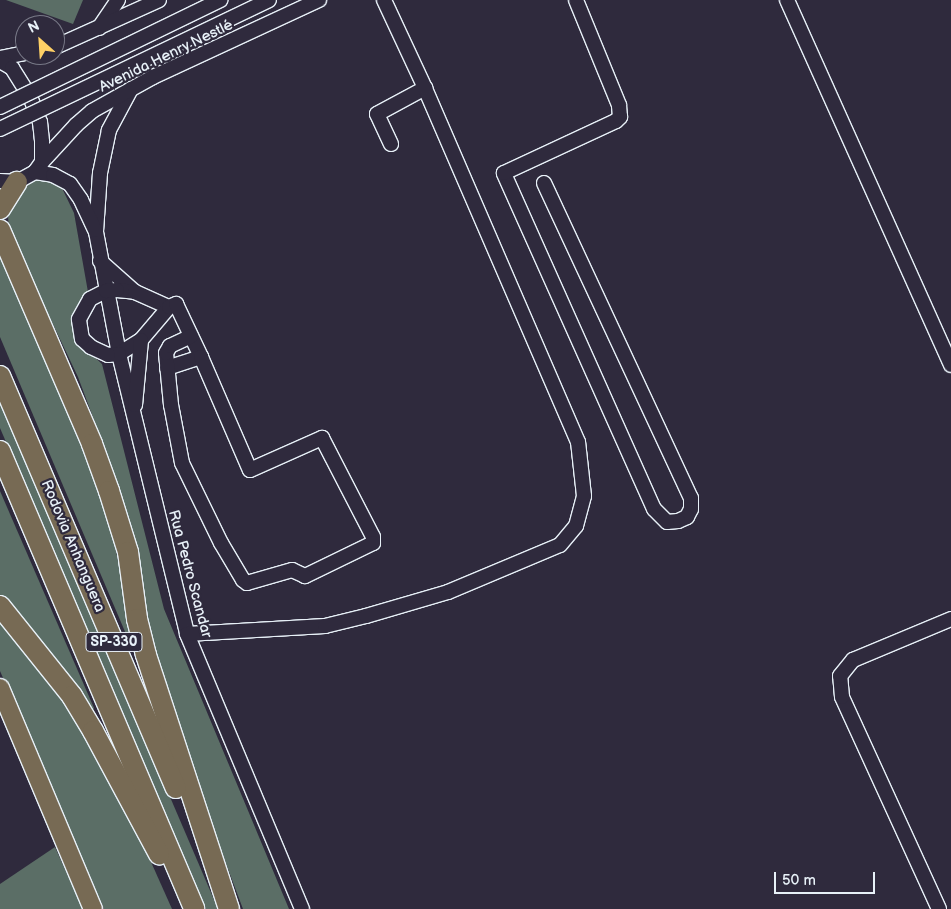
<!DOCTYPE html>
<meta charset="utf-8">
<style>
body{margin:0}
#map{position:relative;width:951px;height:909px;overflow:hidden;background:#2f2a3d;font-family:"Balsamiq Sans",sans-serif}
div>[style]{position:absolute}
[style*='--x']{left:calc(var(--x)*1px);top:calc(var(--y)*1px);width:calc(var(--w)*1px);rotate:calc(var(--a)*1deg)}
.green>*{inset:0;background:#5b6e66}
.roads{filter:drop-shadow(1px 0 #e8f1f8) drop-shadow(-1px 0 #e8f1f8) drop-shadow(0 1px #e8f1f8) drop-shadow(0 -1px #e8f1f8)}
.minor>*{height:14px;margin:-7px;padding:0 7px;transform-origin:7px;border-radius:7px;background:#2f2a3d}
.major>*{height:18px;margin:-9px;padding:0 9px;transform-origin:9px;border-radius:9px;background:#776a54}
.highway>*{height:20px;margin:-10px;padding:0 10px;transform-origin:10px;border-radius:10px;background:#776a54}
.bridges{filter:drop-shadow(1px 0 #e8f1f8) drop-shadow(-1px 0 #e8f1f8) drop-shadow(0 1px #e8f1f8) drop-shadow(0 -1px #e8f1f8)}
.minor-bridge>*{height:14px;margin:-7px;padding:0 7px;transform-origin:7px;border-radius:7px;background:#2f2a3d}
span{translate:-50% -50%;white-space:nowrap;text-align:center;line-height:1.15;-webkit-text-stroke:4.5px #2f2a3d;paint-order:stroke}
.shield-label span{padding:1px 4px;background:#2f2a3d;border:1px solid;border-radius:4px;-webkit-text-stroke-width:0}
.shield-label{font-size:14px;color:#e8f1f8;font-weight:700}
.street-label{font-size:15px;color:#e8f1f8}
.north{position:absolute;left:15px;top:15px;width:50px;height:50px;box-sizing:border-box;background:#2f2a3d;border:1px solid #797a88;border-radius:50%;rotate:334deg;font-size:14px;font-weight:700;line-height:20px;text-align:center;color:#e8f1f8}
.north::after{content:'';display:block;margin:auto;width:18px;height:22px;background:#ffd166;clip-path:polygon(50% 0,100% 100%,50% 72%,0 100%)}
.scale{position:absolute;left:774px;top:872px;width:101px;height:22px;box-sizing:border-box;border:2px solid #e8f1f8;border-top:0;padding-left:6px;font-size:15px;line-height:18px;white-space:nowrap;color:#e8f1f8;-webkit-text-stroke:4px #2f2a3d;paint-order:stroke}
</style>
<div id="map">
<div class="green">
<i style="clip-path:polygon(6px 0,83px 0,73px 24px)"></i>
<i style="clip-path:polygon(34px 179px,46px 179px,60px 184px,74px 213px,88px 292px,77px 311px,87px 350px,102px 364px,164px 609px,289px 909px,243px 909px,202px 800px,151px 642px,116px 484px,107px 455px,78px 377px,9px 232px,8px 215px,12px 200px,21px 189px)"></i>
<i style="clip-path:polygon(0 237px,109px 517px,140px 667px,0 337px)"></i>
<i style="clip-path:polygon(0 400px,218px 909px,206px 909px,0 428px)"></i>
<i style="clip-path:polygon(0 491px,94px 708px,93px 710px,0 597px)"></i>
<i style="clip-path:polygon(0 613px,53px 678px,118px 788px,172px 909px,104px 909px,0 671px)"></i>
<i style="clip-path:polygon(55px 847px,83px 909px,0 909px,0 884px)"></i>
</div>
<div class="roads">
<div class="minor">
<i style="--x:787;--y:0;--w:400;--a:65.8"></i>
<i style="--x:99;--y:28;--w:34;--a:-56"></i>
<i style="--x:55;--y:47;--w:114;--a:-24.3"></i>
<i style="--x:0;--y:58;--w:25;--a:-11"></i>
<i style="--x:0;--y:61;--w:14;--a:30"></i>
<i style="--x:12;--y:68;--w:36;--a:58"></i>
<i style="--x:31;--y:99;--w:25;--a:69"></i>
<i style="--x:40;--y:122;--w:20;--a:84"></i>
<i style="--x:42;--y:142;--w:20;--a:90"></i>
<i style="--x:42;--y:162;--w:12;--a:125"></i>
<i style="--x:35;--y:172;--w:21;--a:151"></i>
<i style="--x:17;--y:182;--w:17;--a:-177"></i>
<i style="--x:131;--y:89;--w:47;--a:118.2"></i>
<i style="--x:109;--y:130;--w:44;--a:101.8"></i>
<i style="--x:100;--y:173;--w:59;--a:93.9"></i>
<i style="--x:96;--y:232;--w:124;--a:79.3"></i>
<i style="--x:119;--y:354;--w:288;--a:76.3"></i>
<i style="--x:187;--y:634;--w:298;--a:67.3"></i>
<i style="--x:391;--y:144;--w:33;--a:-115"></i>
<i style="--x:377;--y:114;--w:55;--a:-28.4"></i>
<i style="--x:42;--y:162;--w:50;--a:-47.4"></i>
<i style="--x:76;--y:125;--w:21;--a:-41"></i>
<i style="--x:92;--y:111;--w:70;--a:-29.1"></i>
<i style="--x:153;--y:77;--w:183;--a:-24.9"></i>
<i style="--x:35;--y:172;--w:18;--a:9"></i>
<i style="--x:53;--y:175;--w:19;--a:28"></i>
<i style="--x:70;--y:184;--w:19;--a:55"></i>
<i style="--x:81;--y:200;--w:33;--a:65"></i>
<i style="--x:544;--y:183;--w:348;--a:65"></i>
<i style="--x:691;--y:498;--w:11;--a:90"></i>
<i style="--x:691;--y:509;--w:9;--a:117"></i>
<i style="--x:687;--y:517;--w:10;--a:156"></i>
<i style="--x:678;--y:521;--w:11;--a:175"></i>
<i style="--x:667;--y:522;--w:18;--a:-135"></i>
<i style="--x:654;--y:509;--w:368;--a:-114.1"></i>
<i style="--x:504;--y:173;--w:123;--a:-24.9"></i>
<i style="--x:616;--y:121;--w:6;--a:-45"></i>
<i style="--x:620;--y:117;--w:12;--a:-95"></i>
<i style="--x:619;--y:105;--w:113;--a:-112.3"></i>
<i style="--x:100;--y:261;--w:47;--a:41.5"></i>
<i style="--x:117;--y:290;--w:18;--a:6"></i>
<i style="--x:135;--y:292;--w:37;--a:24"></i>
<i style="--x:169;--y:307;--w:43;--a:130.3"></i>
<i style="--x:141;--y:340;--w:26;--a:148"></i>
<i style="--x:119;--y:354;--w:11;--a:175"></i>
<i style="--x:108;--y:355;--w:19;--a:-155"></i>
<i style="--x:91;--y:347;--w:12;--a:-138"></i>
<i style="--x:82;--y:339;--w:20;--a:-99"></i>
<i style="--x:79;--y:319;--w:23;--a:-61"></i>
<i style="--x:90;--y:299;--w:18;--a:-27"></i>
<i style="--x:106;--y:291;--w:11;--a:-5"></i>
<i style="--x:169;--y:307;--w:8;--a:-23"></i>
<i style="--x:176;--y:304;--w:59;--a:64.7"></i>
<i style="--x:167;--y:368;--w:36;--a:-18"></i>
<i style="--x:201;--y:357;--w:123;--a:66.6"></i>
<i style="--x:250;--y:470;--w:79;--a:-24"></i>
<i style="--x:322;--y:438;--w:111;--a:62.7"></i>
<i style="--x:373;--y:537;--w:6;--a:90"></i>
<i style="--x:373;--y:543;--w:76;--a:154.1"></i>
<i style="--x:305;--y:576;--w:14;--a:-155"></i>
<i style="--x:292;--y:570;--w:47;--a:163.9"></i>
<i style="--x:247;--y:583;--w:5;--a:-143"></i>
<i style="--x:243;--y:580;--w:43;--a:-120.7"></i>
<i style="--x:221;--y:543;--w:89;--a:-116"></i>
<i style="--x:182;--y:463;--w:59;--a:-100.7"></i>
<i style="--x:171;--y:405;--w:52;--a:-95.5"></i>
<i style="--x:166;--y:353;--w:8;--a:-60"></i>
<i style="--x:170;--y:346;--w:23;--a:-25"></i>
<i style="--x:135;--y:405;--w:65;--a:-84.7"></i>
<i style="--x:187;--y:634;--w:138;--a:-3.3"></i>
<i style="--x:325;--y:626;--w:42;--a:-13.7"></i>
<i style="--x:366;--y:616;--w:85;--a:-16.3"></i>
<i style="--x:448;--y:592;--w:121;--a:-22.8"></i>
<i style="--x:560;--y:545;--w:25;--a:-50"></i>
<i style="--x:576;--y:526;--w:31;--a:-75"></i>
<i style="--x:584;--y:496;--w:54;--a:-96.3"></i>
<i style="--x:578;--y:442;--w:386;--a:-113.4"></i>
<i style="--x:425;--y:88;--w:97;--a:-115"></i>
<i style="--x:939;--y:909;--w:233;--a:-114.6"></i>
<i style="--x:842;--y:697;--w:21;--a:-95"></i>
<i style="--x:840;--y:676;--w:21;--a:-51"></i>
<i style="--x:853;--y:660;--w:106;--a:-22.7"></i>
</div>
<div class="major">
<i style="--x:0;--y:688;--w:240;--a:67.2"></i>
</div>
<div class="highway">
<i style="--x:0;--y:209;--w:32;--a:-58"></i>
<i style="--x:0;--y:230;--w:233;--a:66.7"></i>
<i style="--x:92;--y:444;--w:50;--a:70.1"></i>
<i style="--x:109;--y:491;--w:64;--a:72.7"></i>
<i style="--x:128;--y:552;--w:68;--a:82.3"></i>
<i style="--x:137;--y:619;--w:37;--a:76"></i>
<i style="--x:146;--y:655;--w:267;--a:71.9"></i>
<i style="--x:0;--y:376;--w:448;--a:66.9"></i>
<i style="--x:0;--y:451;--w:497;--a:67"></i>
<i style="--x:0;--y:606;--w:115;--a:51.3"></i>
<i style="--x:72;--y:696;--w:41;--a:59"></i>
<i style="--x:93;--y:731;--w:140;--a:61.8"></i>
</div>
</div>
<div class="bridges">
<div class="minor-bridge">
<i style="--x:0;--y:107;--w:245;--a:-25.9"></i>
<i style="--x:0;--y:129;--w:298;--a:-25.6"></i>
</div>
</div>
<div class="shield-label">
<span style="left:114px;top:642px">SP-330</span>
</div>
<div class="street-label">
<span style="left:166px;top:56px;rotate:-26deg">Avenida Henry Nestlé</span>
<span style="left:73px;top:546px;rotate:67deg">Rodovia Anhanguera</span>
<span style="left:190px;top:574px;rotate:75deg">Rua Pedro Scandar</span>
</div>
<div class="north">N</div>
<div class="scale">50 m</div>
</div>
